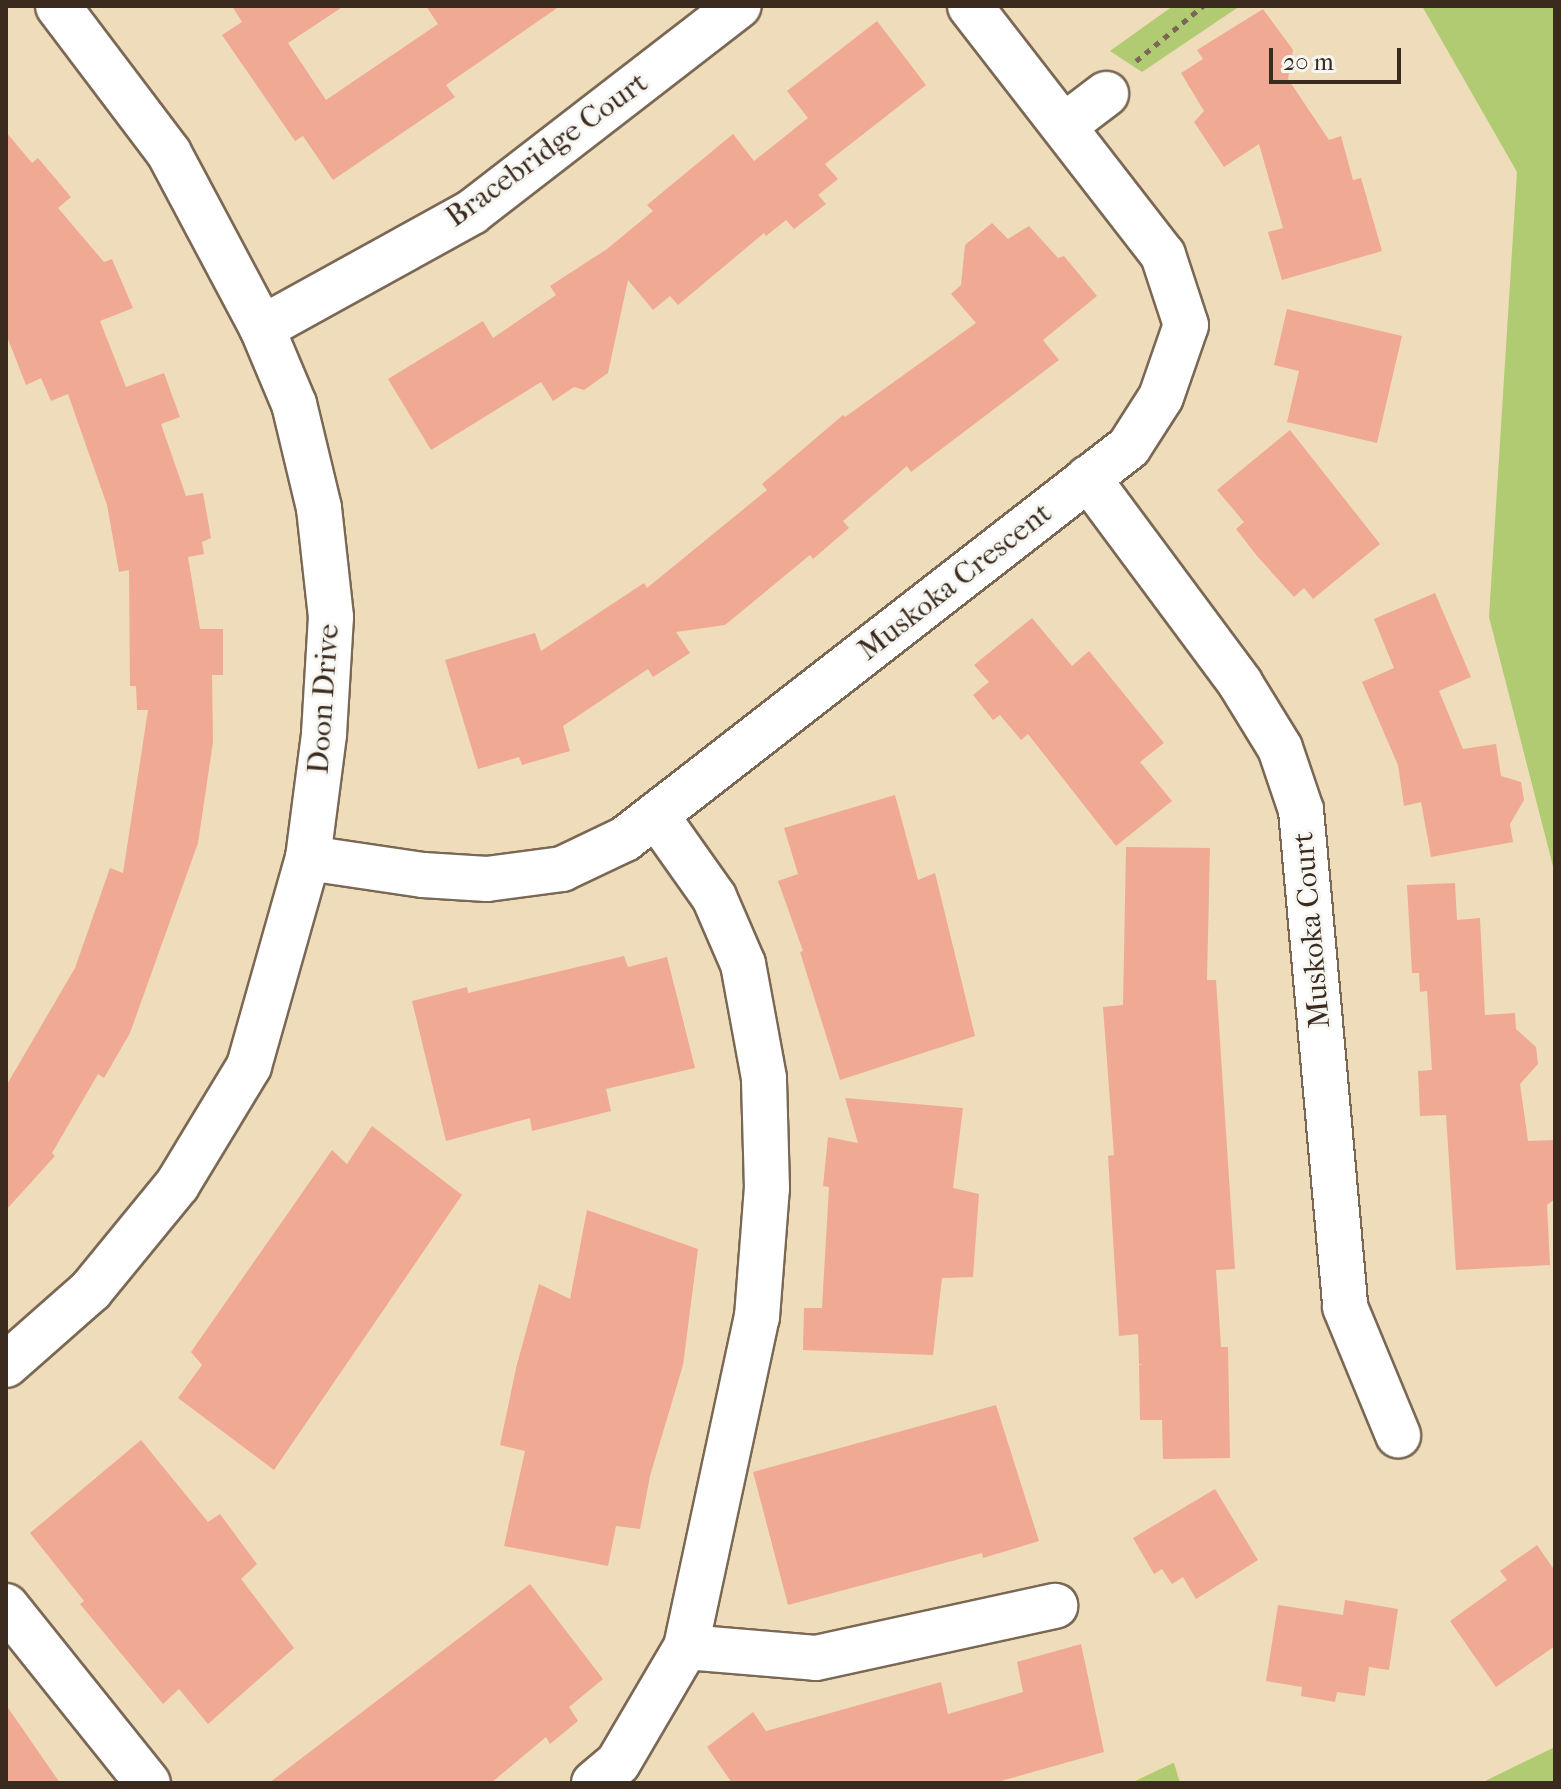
<!DOCTYPE html>
<style>
body{margin:0}
#map{position:relative;width:1561px;height:1789px;overflow:hidden;background:#eedcba;font-family:"IM FELL French Canon",serif}
div>[style]{position:absolute}
[style*='--x']{left:calc(var(--x)*1px);top:calc(var(--y)*1px);width:calc(var(--w)*1px);rotate:calc(var(--a)*1deg)}
.green>*{inset:0;background:#b0cb71}
.building>*{inset:0;background:#f0aa94}
.path>*{height:5px;margin-top:-2.5px;transform-origin:0;background:repeating-linear-gradient(90deg,#7a6855 0 6px,transparent 0 12px)}
.roads{filter:drop-shadow(2px 0 #7a6855) drop-shadow(-2px 0 #7a6855) drop-shadow(0 2px #7a6855) drop-shadow(0 -2px #7a6855)}
.minor>*{height:44px;margin:-22px;padding:0 22px;transform-origin:22px;border-radius:22px;background:#fff}
span{translate:-50% -50%;white-space:nowrap;text-align:center;line-height:1.15;-webkit-text-stroke:6px #f6f6f2;paint-order:stroke}
.street-label{font-size:30px;color:#3b2a1e}
.frame{position:absolute;inset:0;border:8px solid #3b2a1e;pointer-events:none}
.scale{position:absolute;left:1269px;top:48px;width:132px;height:36px;box-sizing:border-box;border:4px solid #3b2a1e;border-top:0;padding-left:10px;font-size:24px;line-height:28px;white-space:nowrap;color:#3b2a1e;-webkit-text-stroke:6px #f6f6f2;paint-order:stroke}
</style>
<div id="map">
<div class="green">
<i style="clip-path:polygon(1173px 6px,1240px 6px,1142px 72px,1110px 51px)"></i>
<i style="clip-path:polygon(1422px 6px,1555px 6px,1555px 874px,1489px 617px,1517px 172px)"></i>
<i style="clip-path:polygon(1555px 1747px,1555px 1783px,1481px 1783px)"></i>
<i style="clip-path:polygon(1174px 1763px,1180px 1783px,1131px 1783px,1173px 1763px)"></i>
</div>
<div class="building">
<i style="clip-path:polygon(232px 6px,344px 6px,288px 43px,326px 100px,438px 24px,426px 6px,560px 6px,446px 85px,455px 97px,333px 180px,303px 136px,295px 141px,222px 35px,242px 22px)"></i>
<i style="clip-path:polygon(1263px 9px,1293px 50px,1288px 79px,1329px 140px,1341px 136px,1353px 180px,1361px 178px,1382px 251px,1282px 280px,1268px 232px,1283px 228px,1259px 144px,1224px 167px,1194px 122px,1204px 111px,1181px 73px,1203px 59px,1197px 50px)"></i>
<i style="clip-path:polygon(877px 21px,926px 85px,825px 164px,838px 179px,818px 195px,826px 204px,794px 229px,786px 220px,766px 236px,764px 233px,678px 305px,670px 296px,653px 310px,628px 280px,608px 373px,584px 390px,574px 387px,553px 401px,541px 382px,431px 450px,388px 379px,483px 321px,493px 338px,556px 295px,550px 286px,607px 249px,653px 211px,647px 205px,733px 134px,754px 161px,808px 118px,787px 91px)"></i>
<i style="clip-path:polygon(6px 132px,32px 163px,38px 158px,71px 197px,58px 208px,104px 262px,112px 259px,133px 308px,100px 321px,126px 387px,164px 373px,180px 417px,161px 424px,186px 496px,203px 493px,211px 538px,202px 542px,204px 554px,188px 557px,200px 629px,223px 629px,223px 675px,212px 675px,213px 742px,198px 843px,130px 1033px,104px 1078px,98px 1074px,52px 1153px,55px 1156px,6px 1210px,6px 1086px,75px 968px,110px 868px,123px 873px,148px 710px,137px 710px,136px 686px,130px 686px,129px 570px,119px 572px,107px 505px,68px 394px,51px 401px,41px 378px,26px 385px,6px 334px)"></i>
<i style="clip-path:polygon(992px 223px,1008px 239px,1029px 226px,1058px 258px,1064px 256px,1097px 296px,1043px 340px,1059px 360px,911px 472px,907px 466px,843px 521px,849px 528px,813px 559px,810px 555px,725px 625px,676px 632px,690px 653px,653px 677px,648px 669px,563px 726px,570px 751px,522px 765px,519px 757px,478px 769px,445px 660px,535px 633px,541px 651px,644px 583px,647px 588px,767px 490px,762px 484px,843px 415px,845px 417px,976px 323px,951px 294px,961px 285px,965px 245px)"></i>
<i style="clip-path:polygon(1287px 309px,1402px 336px,1377px 443px,1287px 422px,1299px 371px,1274px 365px)"></i>
<i style="clip-path:polygon(1290px 430px,1380px 544px,1313px 599px,1304px 588px,1294px 597px,1257px 556px,1236px 529px,1244px 522px,1217px 490px)"></i>
<i style="clip-path:polygon(1435px 593px,1471px 677px,1439px 691px,1463px 749px,1496px 744px,1501px 776px,1521px 782px,1524px 800px,1510px 824px,1513px 842px,1431px 857px,1421px 802px,1404px 806px,1398px 765px,1362px 682px,1394px 668px,1374px 619px)"></i>
<i style="clip-path:polygon(1032px 618px,1072px 666px,1089px 651px,1164px 743px,1140px 762px,1172px 801px,1116px 846px,1028px 734px,1021px 740px,1000px 715px,993px 720px,973px 695px,989px 682px,974px 665px)"></i>
<i style="clip-path:polygon(895px 795px,918px 880px,935px 873px,975px 1036px,840px 1080px,800px 952px,803px 951px,778px 881px,798px 874px,784px 828px)"></i>
<i style="clip-path:polygon(1126px 847px,1210px 848px,1207px 980px,1216px 980px,1235px 1269px,1216px 1270px,1221px 1347px,1228px 1347px,1230px 1458px,1163px 1459px,1162px 1420px,1140px 1420px,1139px 1365px,1144px 1364px,1139px 1364px,1138px 1334px,1119px 1336px,1108px 1156px,1114px 1155px,1103px 1007px,1123px 1005px)"></i>
<i style="clip-path:polygon(1455px 883px,1457px 920px,1480px 918px,1485px 1015px,1515px 1013px,1516px 1029px,1536px 1047px,1538px 1064px,1520px 1084px,1528px 1141px,1555px 1140px,1555px 1199px,1547px 1205px,1550px 1265px,1456px 1270px,1446px 1115px,1420px 1116px,1418px 1071px,1432px 1070px,1427px 991px,1420px 992px,1419px 973px,1412px 973px,1407px 885px)"></i>
<i style="clip-path:polygon(624px 956px,628px 967px,667px 957px,695px 1068px,606px 1089px,611px 1111px,532px 1131px,530px 1118px,446px 1141px,412px 1001px,467px 987px,468px 993px)"></i>
<i style="clip-path:polygon(845px 1098px,963px 1108px,953px 1188px,979px 1194px,973px 1277px,942px 1278px,933px 1355px,803px 1350px,804px 1308px,822px 1308px,829px 1187px,823px 1186px,828px 1137px,858px 1143px)"></i>
<i style="clip-path:polygon(372px 1126px,462px 1195px,274px 1470px,178px 1398px,202px 1365px,191px 1352px,332px 1150px,347px 1164px)"></i>
<i style="clip-path:polygon(587px 1210px,698px 1249px,683px 1365px,650px 1476px,640px 1529px,616px 1526px,608px 1566px,504px 1546px,525px 1451px,500px 1445px,516px 1368px,539px 1284px,570px 1299px)"></i>
<i style="clip-path:polygon(996px 1405px,1039px 1541px,983px 1558px,982px 1553px,788px 1605px,753px 1472px)"></i>
<i style="clip-path:polygon(141px 1440px,208px 1522px,220px 1514px,257px 1564px,241px 1579px,294px 1648px,208px 1724px,179px 1689px,163px 1704px,80px 1604px,84px 1601px,30px 1533px)"></i>
<i style="clip-path:polygon(1215px 1489px,1258px 1560px,1196px 1599px,1183px 1577px,1172px 1584px,1162px 1569px,1154px 1574px,1133px 1538px)"></i>
<i style="clip-path:polygon(1537px 1545px,1555px 1571px,1555px 1646px,1496px 1687px,1450px 1621px,1507px 1580px,1500px 1571px)"></i>
<i style="clip-path:polygon(530px 1584px,603px 1679px,569px 1707px,578px 1721px,550px 1744px,546px 1737px,491px 1783px,269px 1783px)"></i>
<i style="clip-path:polygon(1345px 1600px,1398px 1609px,1389px 1670px,1369px 1667px,1365px 1696px,1337px 1692px,1335px 1702px,1301px 1696px,1302px 1687px,1266px 1681px,1278px 1605px,1343px 1615px)"></i>
<i style="clip-path:polygon(1081px 1644px,1104px 1752px,994px 1783px,732px 1783px,707px 1747px,753px 1712px,766px 1731px,941px 1682px,948px 1714px,1023px 1692px,1017px 1662px)"></i>
<i style="clip-path:polygon(6px 1705px,60px 1783px,6px 1783px)"></i>
</div>
<div class="path">
<i style="--x:1136;--y:61;--w:87;--a:-39.4"></i>
</div>
<div class="roads">
<div class="minor">
<i style="--x:1064;--y:126;--w:53;--a:-37.3"></i>
<i style="--x:262;--y:328;--w:240;--a:-28.9"></i>
<i style="--x:472;--y:212;--w:337;--a:-37.7"></i>
<i style="--x:1088;--y:478;--w:255;--a:53.4"></i>
<i style="--x:1240;--y:683;--w:76;--a:58.4"></i>
<i style="--x:1280;--y:748;--w:65;--a:71.3"></i>
<i style="--x:1301;--y:810;--w:499;--a:84.9"></i>
<i style="--x:1345;--y:1307;--w:139;--a:67.5"></i>
<i style="--x:308;--y:858;--w:116;--a:8.4"></i>
<i style="--x:423;--y:875;--w:64;--a:3.6"></i>
<i style="--x:487;--y:879;--w:76;--a:-7.6"></i>
<i style="--x:562;--y:869;--w:70;--a:-25.5"></i>
<i style="--x:625;--y:839;--w:638;--a:-37.87"></i>
<i style="--x:1129;--y:447;--w:59;--a:-57.4"></i>
<i style="--x:1161;--y:397;--w:76;--a:-70.9"></i>
<i style="--x:1186;--y:325;--w:74;--a:-108.2"></i>
<i style="--x:1163;--y:255;--w:315;--a:-127.8"></i>
<i style="--x:6;--y:1365;--w:113;--a:-41.4"></i>
<i style="--x:91;--y:1290;--w:136;--a:-50.7"></i>
<i style="--x:177;--y:1185;--w:139;--a:-58.8"></i>
<i style="--x:249;--y:1066;--w:216;--a:-74.2"></i>
<i style="--x:308;--y:858;--w:125;--a:-82.6"></i>
<i style="--x:324;--y:734;--w:117;--a:-86.6"></i>
<i style="--x:331;--y:617;--w:110;--a:-96.3"></i>
<i style="--x:319;--y:508;--w:107;--a:-103.5"></i>
<i style="--x:294;--y:404;--w:82;--a:-112.8"></i>
<i style="--x:262;--y:328;--w:198;--a:-118"></i>
<i style="--x:169;--y:153;--w:184;--a:-127.1"></i>
<i style="--x:6;--y:1606;--w:227;--a:51.3"></i>
<i style="--x:686;--y:1647;--w:130;--a:4.8"></i>
<i style="--x:816;--y:1658;--w:245;--a:-12.3"></i>
<i style="--x:594;--y:1783;--w:31;--a:-40"></i>
<i style="--x:618;--y:1763;--w:134;--a:-59.6"></i>
<i style="--x:686;--y:1647;--w:338;--a:-77.9"></i>
<i style="--x:757;--y:1317;--w:129;--a:-85.6"></i>
<i style="--x:767;--y:1188;--w:110;--a:-91.6"></i>
<i style="--x:764;--y:1078;--w:116;--a:-100.4"></i>
<i style="--x:743;--y:964;--w:73;--a:-113.4"></i>
<i style="--x:714;--y:897;--w:100;--a:-125.3"></i>
</div>
</div>
<div class="street-label">
<span style="left:547px;top:150px;rotate:-36deg">Bracebridge Court</span>
<span style="left:955px;top:582px;rotate:-38deg">Muskoka Crescent</span>
<span style="left:324px;top:699px;rotate:-86deg">Doon Drive</span>
<span style="left:1312px;top:930px;rotate:-95deg">Muskoka Court</span>
</div>
<div class="frame"></div>
<div class="scale">20 m</div>
</div>
